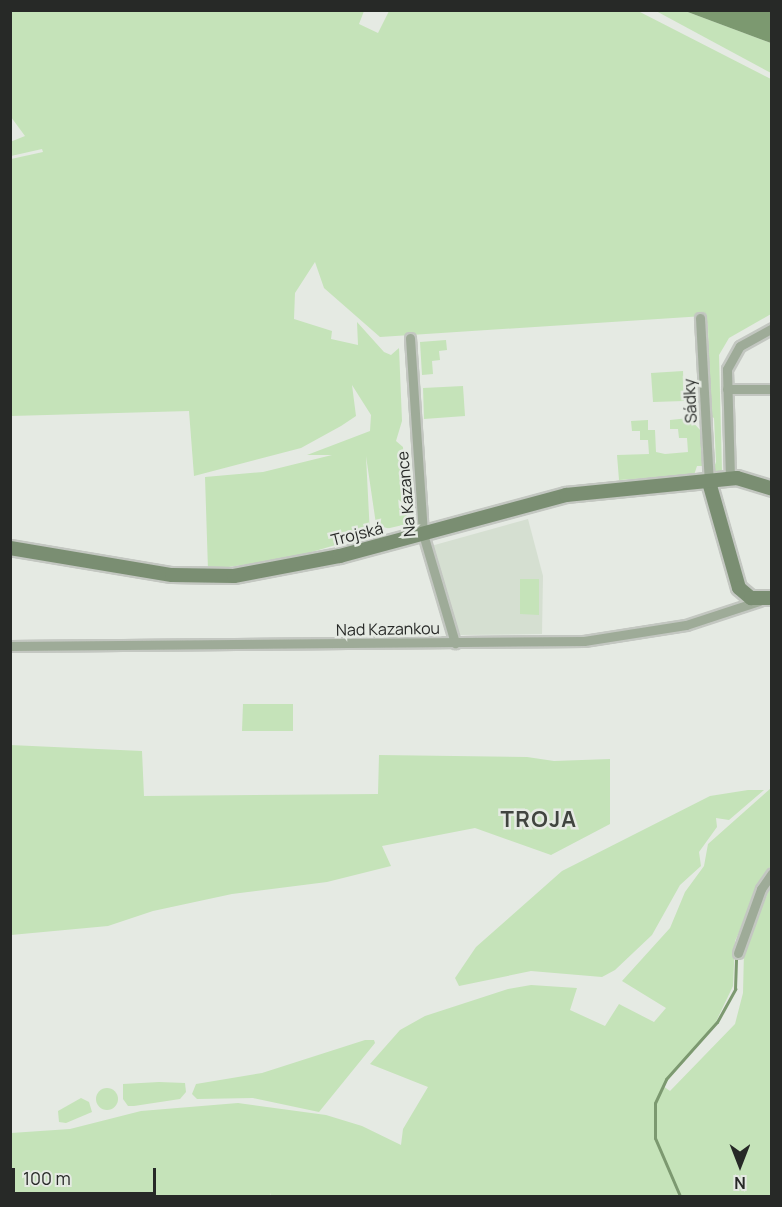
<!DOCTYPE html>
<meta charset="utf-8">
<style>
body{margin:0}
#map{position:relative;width:782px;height:1207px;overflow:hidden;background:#e5eae3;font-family:Manrope,sans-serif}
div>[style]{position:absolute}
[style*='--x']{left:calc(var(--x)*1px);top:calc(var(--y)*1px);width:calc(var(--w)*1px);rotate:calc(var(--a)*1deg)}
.built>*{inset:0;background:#d5dfd1}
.green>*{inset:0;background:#c5e3b9}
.round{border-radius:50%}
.water>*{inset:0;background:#7c9970}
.stream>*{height:3px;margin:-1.5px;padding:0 1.5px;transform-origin:1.5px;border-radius:1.5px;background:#7c9970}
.roads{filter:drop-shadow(2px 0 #c3c7c1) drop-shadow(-2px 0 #c3c7c1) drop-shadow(0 2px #c3c7c1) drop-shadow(0 -2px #c3c7c1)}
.street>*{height:9px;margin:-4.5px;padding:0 4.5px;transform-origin:4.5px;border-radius:4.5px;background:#9eab98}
.secondary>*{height:14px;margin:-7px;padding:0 7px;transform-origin:7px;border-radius:7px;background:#7a8e72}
span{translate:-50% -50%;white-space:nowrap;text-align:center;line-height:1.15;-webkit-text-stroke:5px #e5eae3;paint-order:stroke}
.street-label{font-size:16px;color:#272927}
.district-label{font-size:22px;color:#414540;font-weight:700;letter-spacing:1.5px}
.frame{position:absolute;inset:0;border:12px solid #272927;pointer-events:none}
.north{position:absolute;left:710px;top:1135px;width:60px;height:60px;-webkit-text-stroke:4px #e5eae3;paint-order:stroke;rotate:180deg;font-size:16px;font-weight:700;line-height:24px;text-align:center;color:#272927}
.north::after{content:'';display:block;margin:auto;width:21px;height:27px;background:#272927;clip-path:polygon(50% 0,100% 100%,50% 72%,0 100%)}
.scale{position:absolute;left:12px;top:1168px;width:144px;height:27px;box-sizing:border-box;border:3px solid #272927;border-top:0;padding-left:8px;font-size:18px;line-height:21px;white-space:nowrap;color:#272927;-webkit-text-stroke:4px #e5eae3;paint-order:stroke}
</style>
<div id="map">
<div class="built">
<i style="clip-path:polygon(528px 519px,543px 576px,542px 634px,460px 635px,431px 546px)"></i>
</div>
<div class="green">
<i style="clip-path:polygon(11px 11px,364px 11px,359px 24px,378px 33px,389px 11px,638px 11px,771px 79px,771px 314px,729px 338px,719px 355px,722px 471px,718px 474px,713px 470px,716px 462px,714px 418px,710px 416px,708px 325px,704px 316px,380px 337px,324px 288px,315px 262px,295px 293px,294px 319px,332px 331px,331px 339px,358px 345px,357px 322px,384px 352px,391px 355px,399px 348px,402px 421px,396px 441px,403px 447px,407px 524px,377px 531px,366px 456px,370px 535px,291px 558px,208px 570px,205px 477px,263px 472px,332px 455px,307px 455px,370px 431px,371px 415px,352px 385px,356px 416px,341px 426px,301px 448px,194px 476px,189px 411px,11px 416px,11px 159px,43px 152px,42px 149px,11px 156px,10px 142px,25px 136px,11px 117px)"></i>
<i style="clip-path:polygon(656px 11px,685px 11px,771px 43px,771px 73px)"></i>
<i style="clip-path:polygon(446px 340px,447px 350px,439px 351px,440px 360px,432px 361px,433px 374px,422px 375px,420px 342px)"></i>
<i style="clip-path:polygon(683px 371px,684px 401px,653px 402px,651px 373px)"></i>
<i style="clip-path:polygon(463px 386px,465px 416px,424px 419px,423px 388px)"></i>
<i style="clip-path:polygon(689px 418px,701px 431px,702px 466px,697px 466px,694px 475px,619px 480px,617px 455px,649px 454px,648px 440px,640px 440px,640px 431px,632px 431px,631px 421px,648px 420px,648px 430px,655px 430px,656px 452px,665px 454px,688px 452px,687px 438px,679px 438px,678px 429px,670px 429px,670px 420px)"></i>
<i style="clip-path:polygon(520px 579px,539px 579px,539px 615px,520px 614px)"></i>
<i style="clip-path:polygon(243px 704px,293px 704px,293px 731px,242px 731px)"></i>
<i style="clip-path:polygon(10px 745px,142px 751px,144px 796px,378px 794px,379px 755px,527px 757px,554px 761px,610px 759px,610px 824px,551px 855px,475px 828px,382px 846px,391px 866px,327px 882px,232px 894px,153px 911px,108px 926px,11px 935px)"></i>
<i style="clip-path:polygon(771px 788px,771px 865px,735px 941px,733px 986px,713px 1028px,663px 1086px,670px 1091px,735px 1024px,743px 993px,744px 951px,771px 885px,771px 1196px,270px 1196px,271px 1193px,269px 1196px,11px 1196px,11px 1133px,70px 1129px,141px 1111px,238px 1103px,326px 1115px,362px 1126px,401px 1145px,403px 1129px,428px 1087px,370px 1064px,400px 1030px,425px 1016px,508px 989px,531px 985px,577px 988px,570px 1010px,605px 1026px,619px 1004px,654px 1022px,666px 1008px,622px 981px,670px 928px,685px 892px,704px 866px,708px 844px)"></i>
<i style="clip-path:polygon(748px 790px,764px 790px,729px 820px,716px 818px,717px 827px,699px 852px,701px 866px,680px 885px,652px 935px,615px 970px,602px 977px,531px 971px,459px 986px,455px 978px,476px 947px,562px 871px,710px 796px)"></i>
<i style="clip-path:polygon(365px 1040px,374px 1040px,375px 1043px,319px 1112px,253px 1098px,197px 1099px,192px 1094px,196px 1084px,262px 1073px)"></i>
<i style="clip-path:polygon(159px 1082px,185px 1083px,186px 1092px,180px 1099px,134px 1106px,128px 1106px,123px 1099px,123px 1084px)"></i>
<i class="round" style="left:96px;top:1088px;width:22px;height:22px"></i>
<i style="clip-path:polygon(81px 1098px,89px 1102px,92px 1112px,66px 1123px,59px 1122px,58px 1111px)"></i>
</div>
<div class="water">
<i style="clip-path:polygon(685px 11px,771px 11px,771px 43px)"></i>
</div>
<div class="stream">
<i style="--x:737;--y:945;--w:20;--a:-72"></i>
<i style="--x:680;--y:1196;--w:63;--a:-113.3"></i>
<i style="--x:655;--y:1138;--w:35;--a:-90"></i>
<i style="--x:655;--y:1103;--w:26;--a:-65"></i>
<i style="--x:666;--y:1079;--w:76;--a:-48.2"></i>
<i style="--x:717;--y:1022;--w:38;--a:-61"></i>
<i style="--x:735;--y:989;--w:35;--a:-88"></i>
</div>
<div class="roads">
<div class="street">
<i style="--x:700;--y:318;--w:164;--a:86.9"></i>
<i style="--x:410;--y:338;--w:196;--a:86.2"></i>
<i style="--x:423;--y:534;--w:114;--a:73.6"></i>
<i style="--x:727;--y:389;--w:45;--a:0"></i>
<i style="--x:730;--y:478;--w:109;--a:-91.6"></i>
<i style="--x:727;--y:369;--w:26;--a:-61"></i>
<i style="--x:740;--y:346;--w:37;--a:-29"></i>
<i style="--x:10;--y:646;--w:574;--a:-0.5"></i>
<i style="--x:584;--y:641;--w:103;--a:-8.9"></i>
<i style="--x:686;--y:625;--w:77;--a:-18.2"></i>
<i style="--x:738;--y:953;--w:68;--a:-70.2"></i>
<i style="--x:761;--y:889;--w:19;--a:-55"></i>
</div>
<div class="secondary">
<i style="--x:709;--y:482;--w:110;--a:74.2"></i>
<i style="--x:739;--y:588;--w:16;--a:40"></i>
<i style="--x:751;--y:598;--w:21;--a:0"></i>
<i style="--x:10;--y:548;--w:164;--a:9.5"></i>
<i style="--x:172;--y:575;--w:62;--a:0.9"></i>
<i style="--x:234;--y:576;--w:108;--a:-10.7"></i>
<i style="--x:340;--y:556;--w:234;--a:-15.1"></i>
<i style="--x:566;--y:495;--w:172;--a:-5.7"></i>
<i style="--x:737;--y:478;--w:37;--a:17"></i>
</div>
</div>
<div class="street-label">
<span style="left:690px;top:401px;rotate:-93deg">Sádky</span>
<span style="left:406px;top:494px;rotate:-95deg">Na Kazance</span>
<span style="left:357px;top:534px;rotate:-14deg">Trojská</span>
<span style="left:388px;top:629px;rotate:-1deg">Nad Kazankou</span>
</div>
<div class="district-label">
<span style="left:539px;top:820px">TROJA</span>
</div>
<div class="frame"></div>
<div class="north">N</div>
<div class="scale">100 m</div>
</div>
